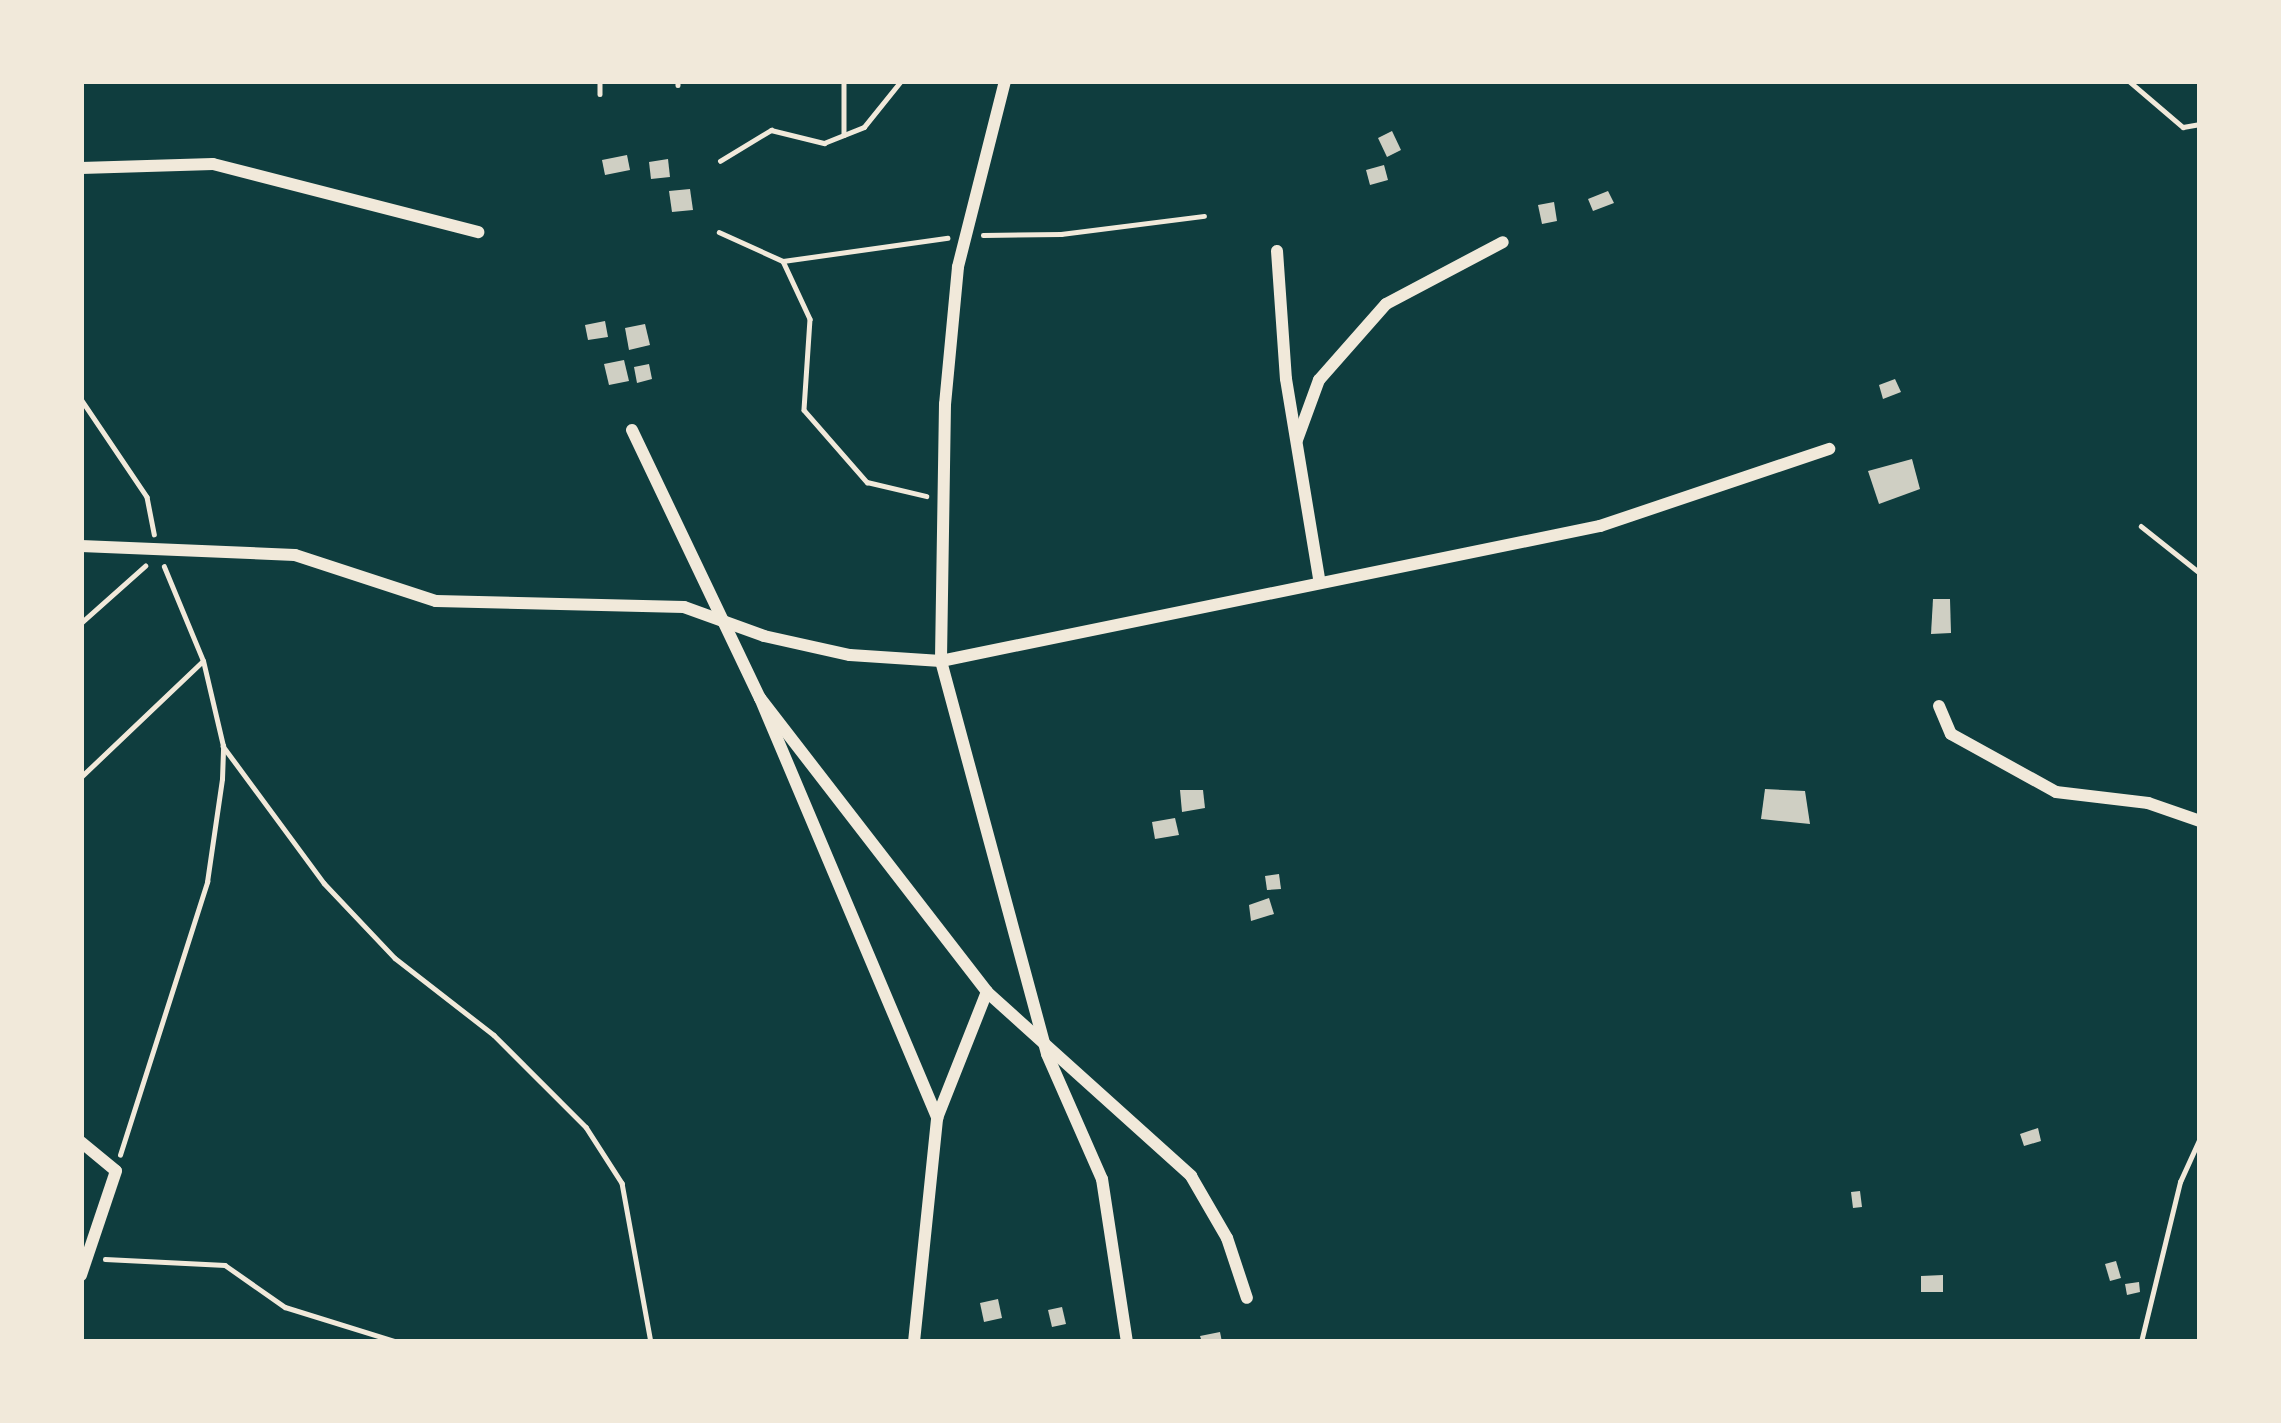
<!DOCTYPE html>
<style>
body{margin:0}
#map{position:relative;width:2281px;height:1423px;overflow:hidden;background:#0f3d3e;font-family:"Asap Condensed",sans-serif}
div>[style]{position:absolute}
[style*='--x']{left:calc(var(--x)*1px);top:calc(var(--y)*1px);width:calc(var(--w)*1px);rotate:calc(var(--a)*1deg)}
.building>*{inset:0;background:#cfcfc3}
.path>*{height:4.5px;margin:-2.25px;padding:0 2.25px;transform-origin:2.25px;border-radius:2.25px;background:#f1e9da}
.minor>*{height:12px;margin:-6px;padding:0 6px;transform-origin:6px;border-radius:6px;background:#f1e9da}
span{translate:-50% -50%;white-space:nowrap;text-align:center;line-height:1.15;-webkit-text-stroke:10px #f1e9da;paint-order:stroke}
.frame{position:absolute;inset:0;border:84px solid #f1e9da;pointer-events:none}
</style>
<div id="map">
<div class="building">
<i style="clip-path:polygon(1392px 131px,1401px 150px,1387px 157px,1378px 138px)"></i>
<i style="clip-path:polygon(627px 155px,630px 170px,605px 175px,602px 160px)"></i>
<i style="clip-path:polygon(668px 159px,670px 177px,651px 179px,649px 162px)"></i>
<i style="clip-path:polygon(1384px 165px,1388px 180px,1370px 185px,1366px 170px)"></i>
<i style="clip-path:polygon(690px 189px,693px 210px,672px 212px,669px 191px)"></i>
<i style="clip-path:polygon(1608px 191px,1614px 203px,1593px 211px,1588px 199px)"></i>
<i style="clip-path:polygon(1554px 202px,1557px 221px,1542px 224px,1538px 205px)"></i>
<i style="clip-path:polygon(605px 321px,608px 337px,588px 340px,585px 325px)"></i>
<i style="clip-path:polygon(645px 324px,650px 345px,629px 350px,625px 328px)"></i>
<i style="clip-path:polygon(624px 360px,629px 381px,609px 385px,604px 364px)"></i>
<i style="clip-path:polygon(649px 364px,652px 379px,637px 383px,634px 367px)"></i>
<i style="clip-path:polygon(1895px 379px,1901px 392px,1883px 399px,1879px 385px)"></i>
<i style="clip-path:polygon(1912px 459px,1920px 489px,1879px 504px,1868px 471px)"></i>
<i style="clip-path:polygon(1933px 599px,1950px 599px,1951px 633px,1931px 634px)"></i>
<i style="clip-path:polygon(1765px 789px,1805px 791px,1810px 824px,1761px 819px)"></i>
<i style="clip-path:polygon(1180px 790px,1203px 790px,1205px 808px,1182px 812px)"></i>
<i style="clip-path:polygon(1175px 818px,1179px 835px,1155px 839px,1152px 822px)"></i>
<i style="clip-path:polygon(1279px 874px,1281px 889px,1267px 890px,1265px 876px)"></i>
<i style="clip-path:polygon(1269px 898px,1274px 914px,1251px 921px,1249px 905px)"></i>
<i style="clip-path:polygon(2038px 1128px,2041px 1141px,2024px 1146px,2020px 1134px)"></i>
<i style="clip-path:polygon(1860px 1191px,1862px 1207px,1853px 1208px,1851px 1192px)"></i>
<i style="clip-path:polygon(2116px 1261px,2121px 1278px,2110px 1281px,2105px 1264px)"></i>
<i style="clip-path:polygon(1943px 1275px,1943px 1292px,1921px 1292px,1921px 1276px)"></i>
<i style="clip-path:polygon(2139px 1282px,2140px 1292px,2127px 1295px,2125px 1284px)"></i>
<i style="clip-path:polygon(998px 1299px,1002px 1318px,984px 1322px,980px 1303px)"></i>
<i style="clip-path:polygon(1062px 1307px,1066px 1324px,1052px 1327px,1048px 1310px)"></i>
<i style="clip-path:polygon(1220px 1332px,1222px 1342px,1202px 1342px,1200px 1336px)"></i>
</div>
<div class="path">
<i style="--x:600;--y:81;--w:13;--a:90"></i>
<i style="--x:678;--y:81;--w:4;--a:90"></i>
<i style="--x:844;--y:81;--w:54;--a:90"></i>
<i style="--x:2129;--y:81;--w:71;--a:40.4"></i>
<i style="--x:2183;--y:127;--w:17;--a:-10"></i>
<i style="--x:720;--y:161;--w:60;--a:-31.3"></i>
<i style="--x:771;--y:130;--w:55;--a:13.8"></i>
<i style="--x:824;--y:143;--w:43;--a:-21.8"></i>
<i style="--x:864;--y:127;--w:59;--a:-51.2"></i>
<i style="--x:719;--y:232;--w:70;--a:24.4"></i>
<i style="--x:783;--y:261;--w:166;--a:-8"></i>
<i style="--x:983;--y:235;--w:78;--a:-0.7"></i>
<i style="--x:1061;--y:234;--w:144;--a:-7.2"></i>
<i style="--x:783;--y:261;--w:64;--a:65"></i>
<i style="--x:810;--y:319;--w:91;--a:93.8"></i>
<i style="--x:804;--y:410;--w:96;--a:48.8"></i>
<i style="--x:867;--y:482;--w:61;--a:13.3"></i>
<i style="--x:81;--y:399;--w:118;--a:56"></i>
<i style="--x:147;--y:497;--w:38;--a:79"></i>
<i style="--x:2141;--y:526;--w:75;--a:38.5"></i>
<i style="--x:81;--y:623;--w:86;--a:-41.7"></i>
<i style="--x:223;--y:746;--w:170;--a:53.6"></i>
<i style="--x:324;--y:883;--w:103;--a:46.6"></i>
<i style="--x:395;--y:958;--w:125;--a:37.9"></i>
<i style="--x:494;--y:1035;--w:130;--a:45"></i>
<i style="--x:586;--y:1127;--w:67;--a:57.3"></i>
<i style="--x:622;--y:1183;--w:162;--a:79.7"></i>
<i style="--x:81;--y:777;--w:168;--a:-43.6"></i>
<i style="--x:120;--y:1155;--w:287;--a:-72.3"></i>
<i style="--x:207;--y:882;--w:104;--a:-81.7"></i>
<i style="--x:222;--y:779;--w:33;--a:-88"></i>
<i style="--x:223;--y:746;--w:87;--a:-103.2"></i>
<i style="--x:203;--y:661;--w:102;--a:-112.5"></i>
<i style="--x:105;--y:1259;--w:120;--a:2.9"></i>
<i style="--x:225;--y:1265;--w:73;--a:35"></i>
<i style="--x:285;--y:1307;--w:118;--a:17.2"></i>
<i style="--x:2141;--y:1342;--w:165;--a:-76.3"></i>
<i style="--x:2180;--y:1182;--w:48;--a:-65.6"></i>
</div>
<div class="minor">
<i style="--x:1005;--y:81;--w:192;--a:104.2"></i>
<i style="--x:958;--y:267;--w:138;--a:95.4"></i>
<i style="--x:945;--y:404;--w:257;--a:90.9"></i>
<i style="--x:941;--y:661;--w:407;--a:74.9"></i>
<i style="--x:1047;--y:1054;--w:137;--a:66.3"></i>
<i style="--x:1102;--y:1179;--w:165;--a:81.3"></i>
<i style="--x:81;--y:168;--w:132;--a:-1.7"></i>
<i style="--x:213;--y:164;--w:274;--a:14.4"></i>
<i style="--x:1277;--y:251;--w:128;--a:86"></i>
<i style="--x:1286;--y:379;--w:202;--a:80.6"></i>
<i style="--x:632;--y:430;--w:297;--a:64.5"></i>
<i style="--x:760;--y:698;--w:456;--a:67.1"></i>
<i style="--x:1297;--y:440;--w:64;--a:-69.9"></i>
<i style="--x:1319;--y:380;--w:101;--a:-48.6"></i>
<i style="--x:1386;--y:304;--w:132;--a:-27.9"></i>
<i style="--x:81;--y:546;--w:214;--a:2.4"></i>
<i style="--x:295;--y:555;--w:148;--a:18.1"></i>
<i style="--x:436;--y:601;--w:248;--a:1.4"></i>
<i style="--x:684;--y:607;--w:85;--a:19.9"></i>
<i style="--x:764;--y:636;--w:88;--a:12.5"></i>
<i style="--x:850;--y:655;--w:91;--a:3.8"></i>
<i style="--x:941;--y:661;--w:673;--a:-11.58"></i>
<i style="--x:1600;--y:526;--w:242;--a:-18.6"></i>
<i style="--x:760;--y:698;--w:371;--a:52.3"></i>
<i style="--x:987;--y:992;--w:275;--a:42"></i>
<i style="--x:1191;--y:1176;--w:72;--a:59.9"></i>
<i style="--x:1227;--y:1238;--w:63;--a:71.6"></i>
<i style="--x:1939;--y:706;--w:30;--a:67"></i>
<i style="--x:1951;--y:734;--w:120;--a:28.9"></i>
<i style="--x:2056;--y:792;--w:93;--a:6.8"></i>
<i style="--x:2148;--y:803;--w:55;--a:19.1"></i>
<i style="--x:81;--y:1142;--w:45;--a:39.6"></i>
<i style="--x:116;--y:1171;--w:110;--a:108.6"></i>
<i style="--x:914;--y:1342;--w:225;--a:-84.1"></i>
<i style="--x:937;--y:1118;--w:136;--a:-68.4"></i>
</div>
<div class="frame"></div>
</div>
